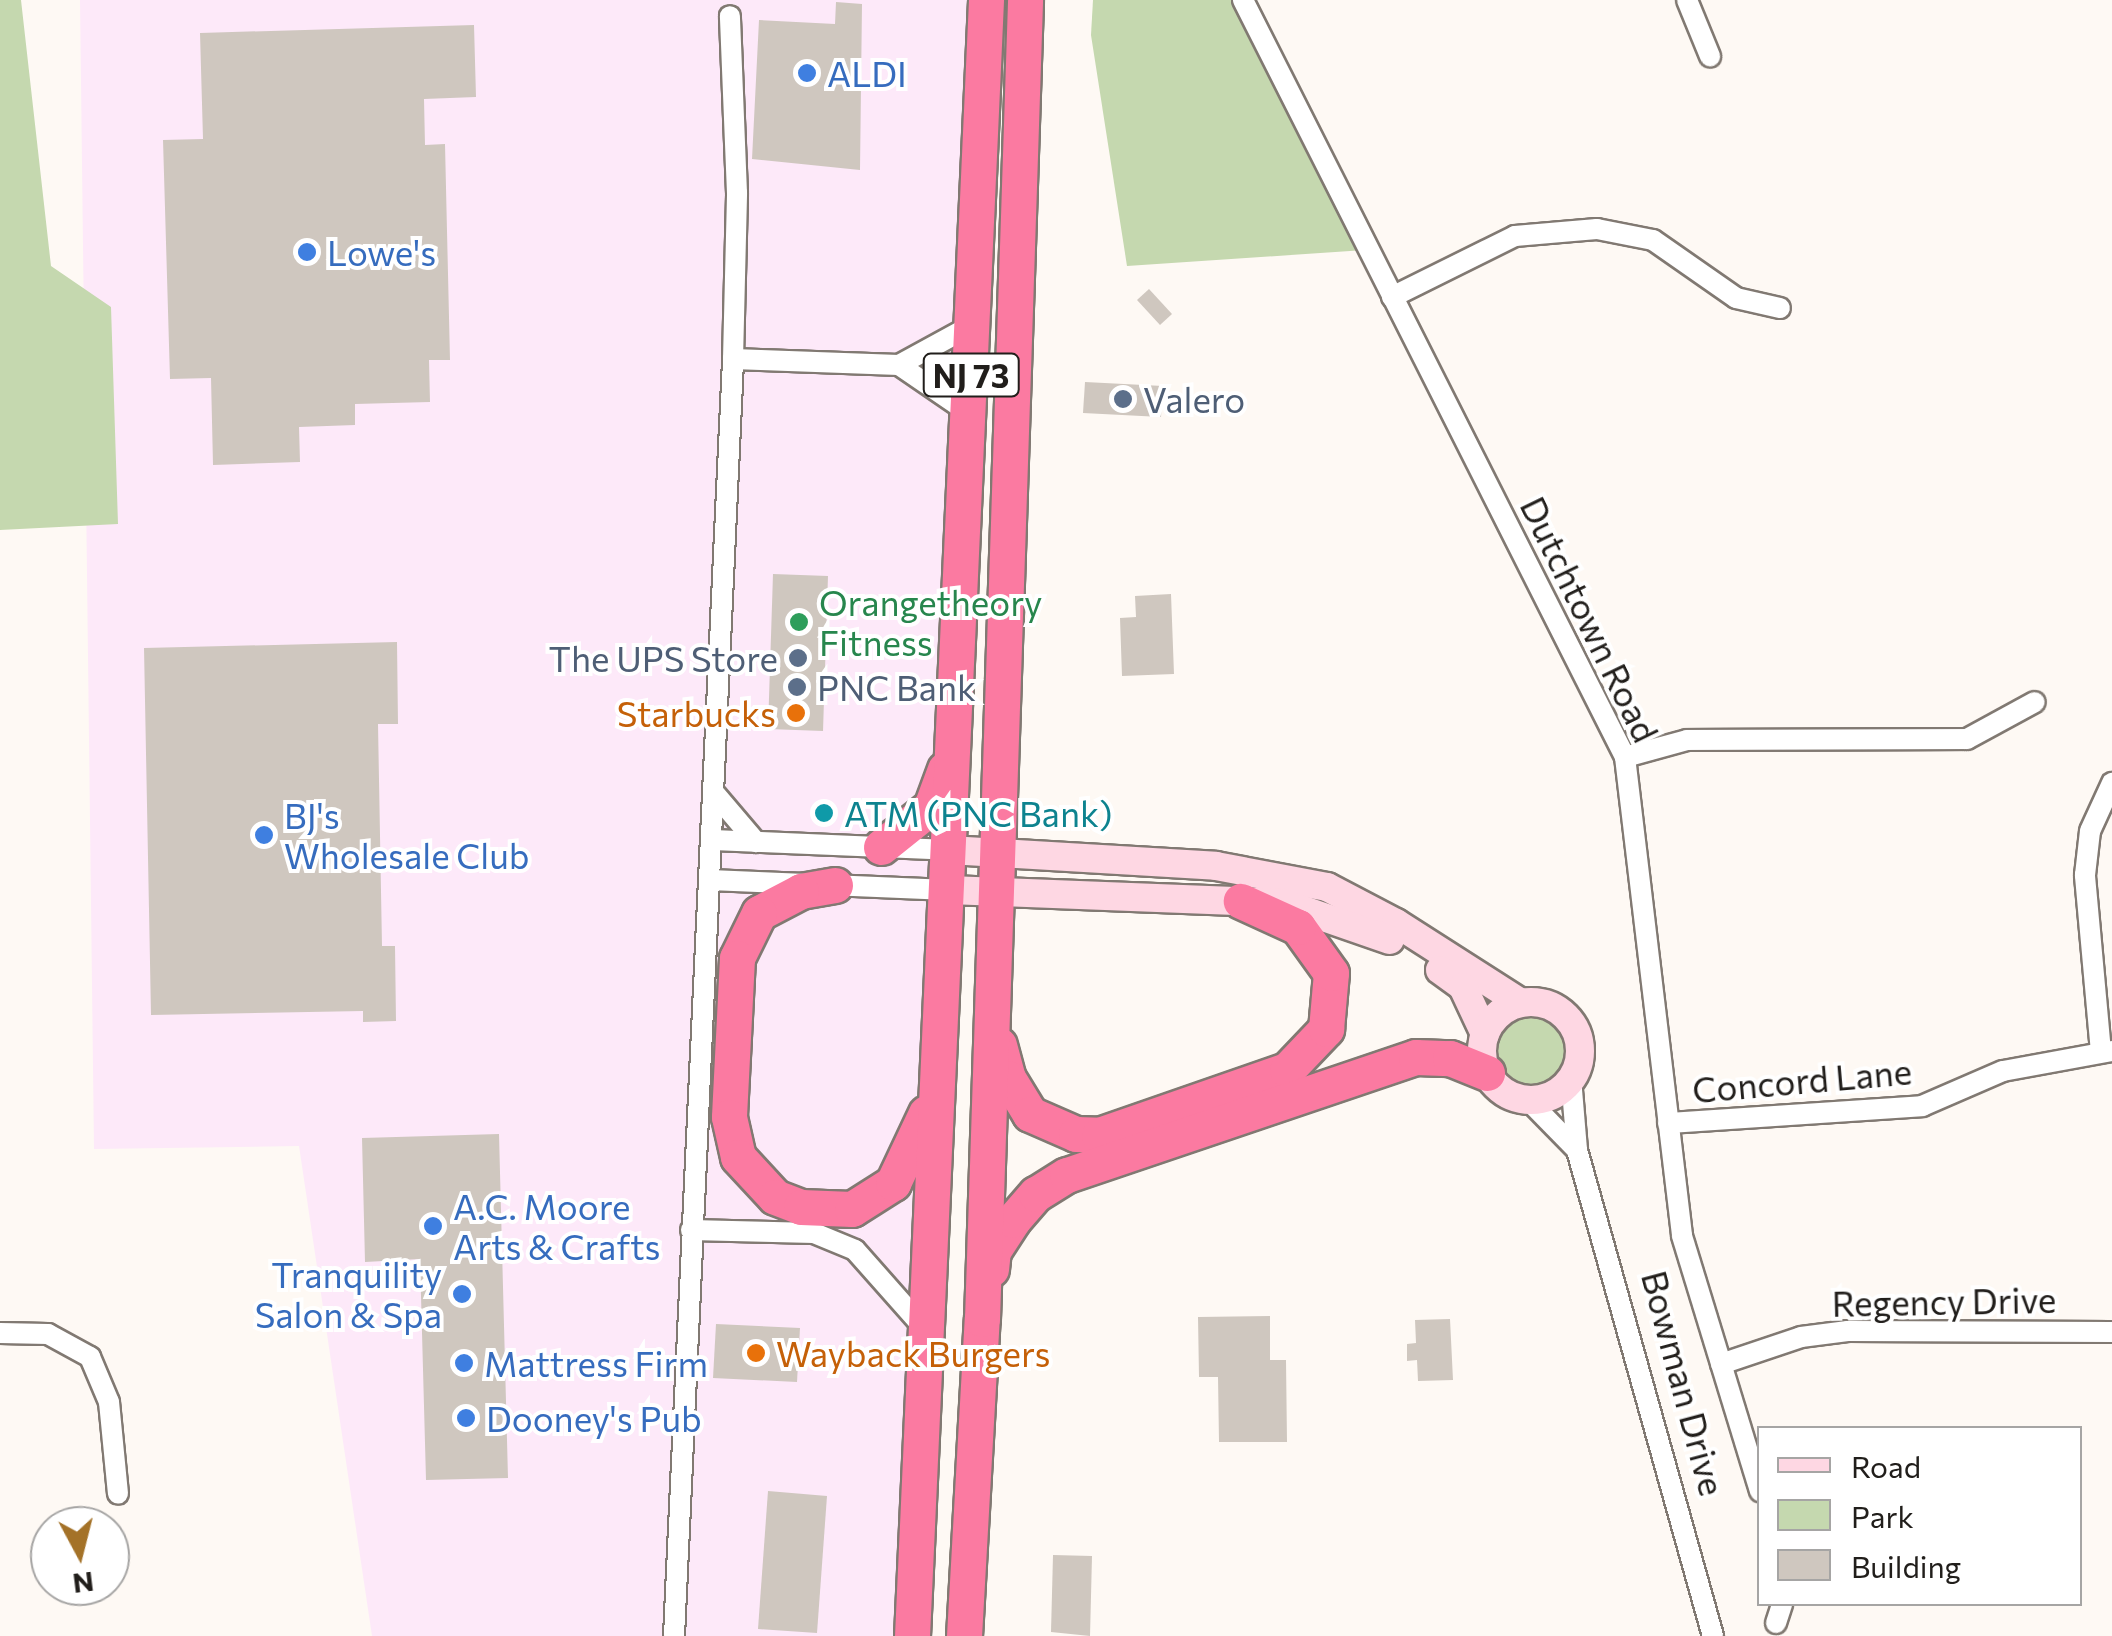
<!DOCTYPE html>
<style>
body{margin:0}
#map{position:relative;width:2112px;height:1636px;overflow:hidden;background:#fef9f4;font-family:Commissioner,sans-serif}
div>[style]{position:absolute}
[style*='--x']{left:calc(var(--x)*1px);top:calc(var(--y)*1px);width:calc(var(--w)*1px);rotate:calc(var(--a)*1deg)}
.commercial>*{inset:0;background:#fde9f9}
.green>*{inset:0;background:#c5d8af}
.round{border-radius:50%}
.building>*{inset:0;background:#cfc7bf}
.roads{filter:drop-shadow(2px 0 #817972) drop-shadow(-2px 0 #817972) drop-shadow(0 2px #817972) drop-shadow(0 -2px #817972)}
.street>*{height:20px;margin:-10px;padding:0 10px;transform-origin:10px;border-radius:10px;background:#fff}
.secondary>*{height:28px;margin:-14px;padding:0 14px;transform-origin:14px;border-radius:14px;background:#fed7e3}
.secondary>.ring{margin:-14px;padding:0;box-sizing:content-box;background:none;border:28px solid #fed7e3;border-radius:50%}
.highway>*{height:35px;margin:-17.5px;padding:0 17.5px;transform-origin:17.5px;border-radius:17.5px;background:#fb7aa1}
.dots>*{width:28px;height:28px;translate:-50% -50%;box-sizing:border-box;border:5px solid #fff;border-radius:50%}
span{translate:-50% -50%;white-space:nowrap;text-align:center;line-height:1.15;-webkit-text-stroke:8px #fff;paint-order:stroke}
.shield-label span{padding:2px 8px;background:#fff;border:2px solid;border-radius:8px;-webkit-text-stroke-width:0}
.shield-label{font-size:32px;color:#211e1b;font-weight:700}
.shop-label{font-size:35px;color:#366cbe}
.left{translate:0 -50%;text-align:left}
.right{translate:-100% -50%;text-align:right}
.service-label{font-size:35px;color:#4e5e75}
.leisure-label{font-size:35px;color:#27864d}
.street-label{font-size:35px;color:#211e1b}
.food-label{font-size:35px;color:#c56008}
.culture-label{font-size:35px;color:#0d838f}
.legend{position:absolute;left:1757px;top:1426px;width:325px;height:180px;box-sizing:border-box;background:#fff;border:2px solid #a6a5a4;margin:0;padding:12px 18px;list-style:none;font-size:30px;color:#211e1b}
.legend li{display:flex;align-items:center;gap:20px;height:50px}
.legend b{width:50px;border:2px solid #a6a5a4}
.north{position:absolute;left:30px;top:1506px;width:100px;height:100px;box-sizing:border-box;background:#fff;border:2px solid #a6a5a4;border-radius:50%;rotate:173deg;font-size:28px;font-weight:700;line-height:40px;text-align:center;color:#211e1b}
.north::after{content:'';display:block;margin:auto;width:35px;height:45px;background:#a47228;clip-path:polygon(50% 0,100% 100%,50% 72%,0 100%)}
</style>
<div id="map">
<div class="commercial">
<i style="clip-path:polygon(80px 0,986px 0,912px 1636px,372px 1636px,299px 1146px,94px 1149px)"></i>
</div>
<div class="green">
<i style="clip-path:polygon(0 0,21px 0,51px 266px,111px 307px,118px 524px,0 530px)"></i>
<i style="clip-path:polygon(1093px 0,1238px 0,1365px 250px,1127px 266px,1091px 35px)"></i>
<i class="round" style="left:1483px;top:1003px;width:96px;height:96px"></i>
</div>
<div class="building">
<i style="clip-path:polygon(836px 2px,862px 4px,860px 170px,752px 159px,759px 20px,835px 24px)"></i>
<i style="clip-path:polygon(474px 25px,476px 97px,424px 99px,425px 145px,445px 144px,450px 360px,429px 360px,430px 402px,355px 404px,355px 425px,299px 427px,300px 462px,213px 465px,211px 378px,170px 379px,163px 140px,203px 139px,200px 33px)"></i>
<i style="clip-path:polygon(1149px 289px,1172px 314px,1160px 325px,1137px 300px)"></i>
<i style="clip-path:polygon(1085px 382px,1163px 386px,1161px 417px,1083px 413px)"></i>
<i style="clip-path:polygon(773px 574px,828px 576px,823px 731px,768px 729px)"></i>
<i style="clip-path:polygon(1171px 594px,1174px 674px,1122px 676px,1120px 618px,1136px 617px,1135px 596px)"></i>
<i style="clip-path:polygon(397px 642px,398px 724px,378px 724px,382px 946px,395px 946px,396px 1021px,363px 1022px,363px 1011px,151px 1015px,144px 648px)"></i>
<i style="clip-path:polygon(499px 1134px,508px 1478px,426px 1480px,420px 1259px,365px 1262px,362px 1138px)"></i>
<i style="clip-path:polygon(1270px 1316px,1270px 1360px,1286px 1360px,1287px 1442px,1219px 1442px,1218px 1377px,1199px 1377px,1198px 1317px)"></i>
<i style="clip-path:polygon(1450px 1319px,1453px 1380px,1418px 1381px,1417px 1360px,1407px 1361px,1407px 1344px,1416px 1343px,1415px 1320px)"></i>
<i style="clip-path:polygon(716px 1324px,800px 1328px,797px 1382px,713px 1378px)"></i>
<i style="clip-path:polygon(768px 1491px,827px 1496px,817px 1633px,758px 1629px)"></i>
<i style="clip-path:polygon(1053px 1555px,1092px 1556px,1090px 1636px,1051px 1632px)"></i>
</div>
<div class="roads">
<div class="street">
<i style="--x:1243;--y:0;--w:848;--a:63.22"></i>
<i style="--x:1625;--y:757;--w:482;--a:83.2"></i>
<i style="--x:1682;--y:1236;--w:267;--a:73"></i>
<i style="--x:1687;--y:0;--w:61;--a:67.7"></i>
<i style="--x:1392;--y:297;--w:137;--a:-26.4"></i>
<i style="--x:1515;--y:236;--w:82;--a:-4.9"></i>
<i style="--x:1597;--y:229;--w:57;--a:11.1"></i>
<i style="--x:1653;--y:240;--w:101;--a:34.9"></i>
<i style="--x:1736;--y:298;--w:45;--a:12.8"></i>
<i style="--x:733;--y:359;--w:166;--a:2.1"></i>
<i style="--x:899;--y:365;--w:85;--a:34.4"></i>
<i style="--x:899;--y:365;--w:85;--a:-28.7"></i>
<i style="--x:1625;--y:757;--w:64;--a:-15.3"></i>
<i style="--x:1687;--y:740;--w:280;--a:-0.2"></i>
<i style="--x:1967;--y:739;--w:77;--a:-28.6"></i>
<i style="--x:716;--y:795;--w:62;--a:49.6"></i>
<i style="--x:713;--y:840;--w:236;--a:2.4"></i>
<i style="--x:710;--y:880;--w:239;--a:2.4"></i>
<i style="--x:2101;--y:1052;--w:178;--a:-95.2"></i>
<i style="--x:2085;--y:875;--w:44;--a:-83.5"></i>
<i style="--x:2090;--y:831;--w:53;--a:-65.4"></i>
<i style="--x:1571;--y:1078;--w:72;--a:85.2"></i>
<i style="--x:1577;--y:1150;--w:505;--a:74.37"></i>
<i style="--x:1527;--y:1099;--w:71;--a:45.6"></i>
<i style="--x:1668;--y:1123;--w:255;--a:-3.8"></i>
<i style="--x:1922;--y:1106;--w:88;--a:-23.4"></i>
<i style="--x:2003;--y:1071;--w:111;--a:-10.4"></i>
<i style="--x:691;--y:1230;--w:123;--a:1.4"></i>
<i style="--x:814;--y:1233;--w:44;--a:22.5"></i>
<i style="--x:855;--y:1250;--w:106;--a:48.5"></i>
<i style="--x:0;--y:1333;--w:48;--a:1.2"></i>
<i style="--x:48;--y:1334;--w:48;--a:28.7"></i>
<i style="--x:90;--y:1357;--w:49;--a:67.1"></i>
<i style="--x:109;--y:1402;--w:92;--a:84.4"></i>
<i style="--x:1721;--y:1364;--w:84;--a:-18.6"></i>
<i style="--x:1801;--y:1337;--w:47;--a:-7.3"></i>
<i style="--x:1848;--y:1331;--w:264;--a:0.2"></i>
<i style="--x:1776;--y:1623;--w:20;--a:-72"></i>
<i style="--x:674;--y:1636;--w:1278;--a:-87.35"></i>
<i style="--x:733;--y:359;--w:166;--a:-88.6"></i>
<i style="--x:737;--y:193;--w:177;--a:-92.3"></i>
</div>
<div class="secondary">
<i style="--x:949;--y:850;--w:267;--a:3.4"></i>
<i style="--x:1216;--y:866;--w:113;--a:10.7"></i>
<i style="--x:1327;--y:887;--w:78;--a:27.6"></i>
<i style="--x:1396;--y:923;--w:148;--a:32.6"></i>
<i style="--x:949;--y:890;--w:334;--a:2.2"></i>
<i style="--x:1283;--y:903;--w:113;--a:19.1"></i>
<i style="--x:1440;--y:970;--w:29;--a:36"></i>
<i style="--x:1463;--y:987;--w:52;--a:64.9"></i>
<i class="ring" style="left:1482px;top:1002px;width:70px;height:70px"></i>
</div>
<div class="highway">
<i style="--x:881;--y:847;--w:64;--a:-38.7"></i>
<i style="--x:931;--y:807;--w:40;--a:-69.8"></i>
<i style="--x:835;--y:885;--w:35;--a:170"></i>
<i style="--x:801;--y:891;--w:47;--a:152.4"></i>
<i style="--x:759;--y:913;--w:50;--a:116.1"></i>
<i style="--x:737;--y:958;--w:159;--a:92.9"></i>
<i style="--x:729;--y:1117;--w:41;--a:77.3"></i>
<i style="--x:738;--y:1157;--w:54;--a:47.2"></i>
<i style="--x:775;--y:1197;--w:28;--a:21"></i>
<i style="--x:801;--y:1207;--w:51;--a:2.2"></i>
<i style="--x:852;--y:1209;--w:49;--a:-32.4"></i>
<i style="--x:893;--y:1183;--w:77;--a:-64.8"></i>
<i style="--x:999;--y:1045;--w:34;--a:75"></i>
<i style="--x:1008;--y:1078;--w:42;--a:58.6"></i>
<i style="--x:1030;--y:1114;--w:50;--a:23.5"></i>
<i style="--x:1076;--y:1134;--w:23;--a:2"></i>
<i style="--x:1099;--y:1135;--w:199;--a:-19.1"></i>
<i style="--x:1287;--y:1070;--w:57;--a:-46.4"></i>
<i style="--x:1326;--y:1029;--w:56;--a:-84.9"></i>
<i style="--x:1331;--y:973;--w:57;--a:-125.7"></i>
<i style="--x:1298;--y:927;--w:63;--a:-155.5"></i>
<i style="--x:991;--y:1269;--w:18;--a:-84"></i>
<i style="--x:993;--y:1251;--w:37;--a:-57"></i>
<i style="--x:1013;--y:1220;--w:35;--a:-49"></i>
<i style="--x:1036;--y:1194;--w:36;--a:-32"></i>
<i style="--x:1067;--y:1175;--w:368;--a:-18.7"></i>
<i style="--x:1416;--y:1057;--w:34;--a:2"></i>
<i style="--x:1450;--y:1058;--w:40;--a:22"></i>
<i style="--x:912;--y:1636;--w:1638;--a:-87.41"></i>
<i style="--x:964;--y:1636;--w:318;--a:-86.8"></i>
<i style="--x:982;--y:1319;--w:1320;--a:-88.13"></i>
</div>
</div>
<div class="dots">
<i style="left:807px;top:73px;background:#3f7fe0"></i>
<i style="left:307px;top:252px;background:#3f7fe0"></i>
<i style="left:1123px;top:399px;background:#5c6f8a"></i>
<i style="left:799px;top:622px;background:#2e9e5b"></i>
<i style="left:798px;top:658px;background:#5c6f8a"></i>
<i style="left:797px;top:687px;background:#5c6f8a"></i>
<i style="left:796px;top:713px;background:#e8710a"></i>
<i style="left:824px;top:813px;background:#0f9aa8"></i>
<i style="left:264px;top:835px;background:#3f7fe0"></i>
<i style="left:433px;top:1226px;background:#3f7fe0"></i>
<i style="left:462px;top:1294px;background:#3f7fe0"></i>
<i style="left:756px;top:1353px;background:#e8710a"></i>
<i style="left:464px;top:1363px;background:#3f7fe0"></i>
<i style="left:466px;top:1418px;background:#3f7fe0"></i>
</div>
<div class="shield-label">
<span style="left:971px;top:375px">NJ 73</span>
</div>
<div class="shop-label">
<span class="left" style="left:827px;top:73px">ALDI</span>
<span class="left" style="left:327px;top:252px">Lowe's</span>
<span class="left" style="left:284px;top:835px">BJ's<br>Wholesale Club</span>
<span class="left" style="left:453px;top:1226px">A.C. Moore<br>Arts &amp; Crafts</span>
<span class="right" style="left:442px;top:1294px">Tranquility<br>Salon &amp; Spa</span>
<span class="left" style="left:484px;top:1363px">Mattress Firm</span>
<span class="left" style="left:486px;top:1418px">Dooney's Pub</span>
</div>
<div class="service-label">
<span class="left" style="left:1143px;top:399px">Valero</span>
<span class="right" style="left:778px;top:658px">The UPS Store</span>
<span class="left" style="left:817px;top:687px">PNC Bank</span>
</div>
<div class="leisure-label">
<span class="left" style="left:819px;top:622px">Orangetheory<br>Fitness</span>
</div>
<div class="street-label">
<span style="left:1590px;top:619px;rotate:64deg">Dutchtown Road</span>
<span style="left:1802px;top:1080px;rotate:-5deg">Concord Lane</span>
<span style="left:1944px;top:1301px;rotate:-1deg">Regency Drive</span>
<span style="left:1684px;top:1383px;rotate:75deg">Bowman Drive</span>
</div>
<div class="food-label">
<span class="right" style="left:776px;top:713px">Starbucks</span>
<span class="left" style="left:776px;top:1353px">Wayback Burgers</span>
</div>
<div class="culture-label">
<span class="left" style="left:844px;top:813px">ATM (PNC Bank)</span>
</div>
<ul class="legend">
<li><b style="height:12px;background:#fed7e3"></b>Road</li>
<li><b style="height:28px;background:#c5d8af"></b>Park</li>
<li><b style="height:28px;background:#cfc7bf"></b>Building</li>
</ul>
<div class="north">N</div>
</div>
